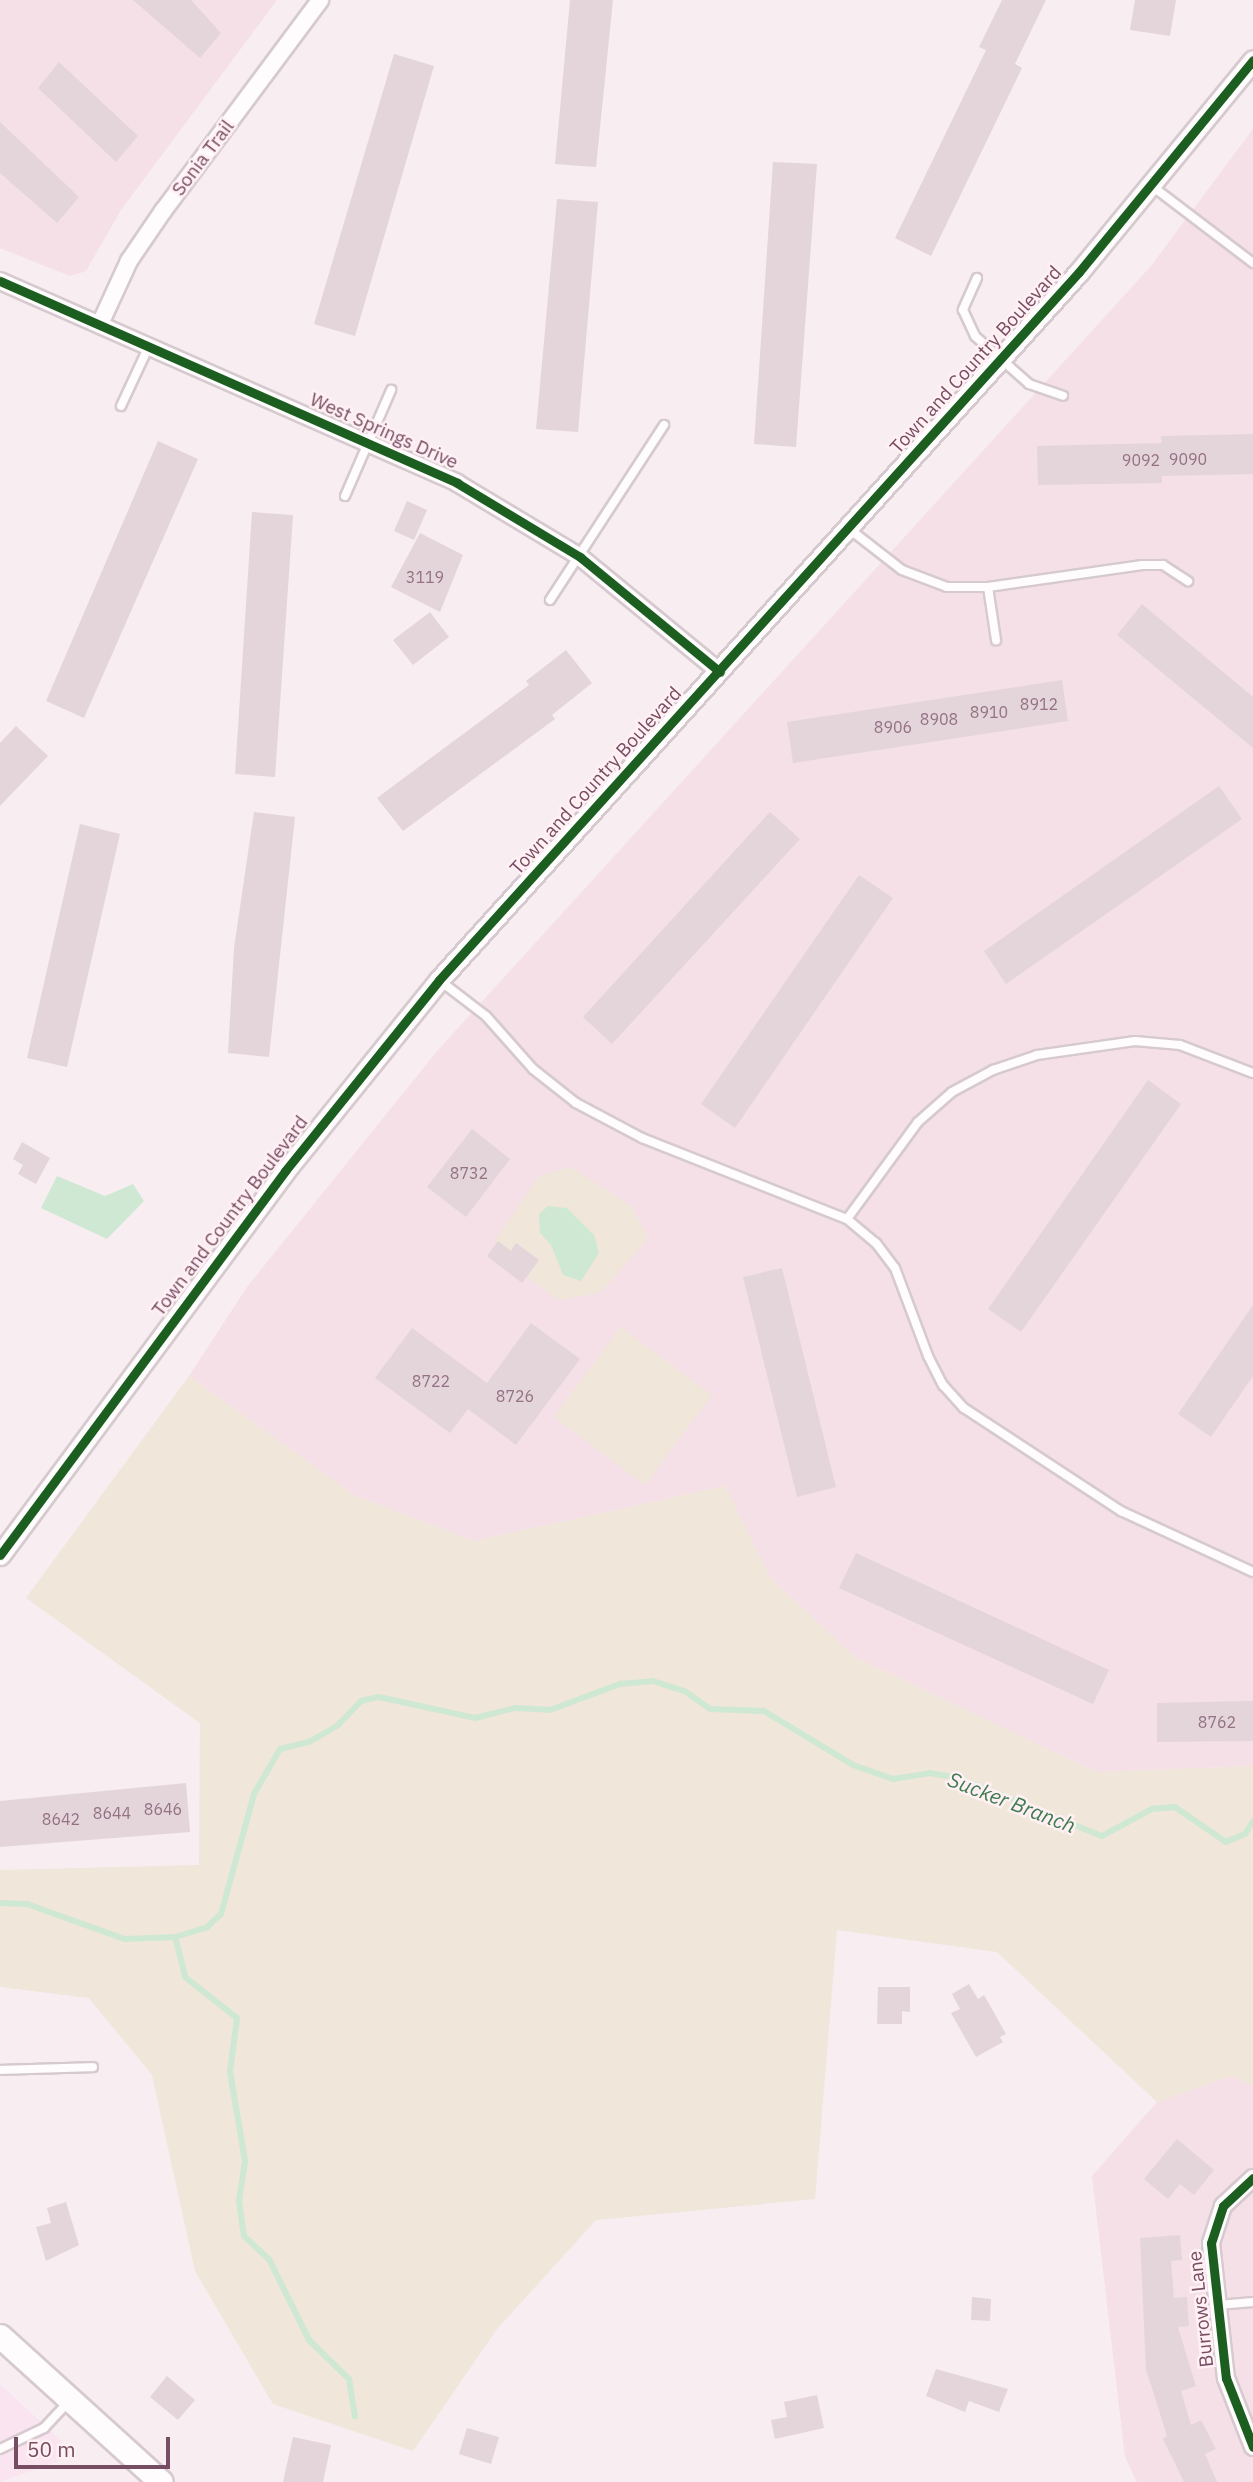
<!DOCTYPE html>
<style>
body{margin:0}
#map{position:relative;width:1253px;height:2482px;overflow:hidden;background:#f8edf0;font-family:"IBM Plex Sans",sans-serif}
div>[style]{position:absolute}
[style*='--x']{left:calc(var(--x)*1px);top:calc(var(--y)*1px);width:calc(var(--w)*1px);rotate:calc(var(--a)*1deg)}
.residential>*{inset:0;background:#f4e0e6}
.commercial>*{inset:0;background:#fae4ef}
.green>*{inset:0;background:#f0e6d9}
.water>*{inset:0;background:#cfe8d4}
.stream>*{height:6px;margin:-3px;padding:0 3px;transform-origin:3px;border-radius:3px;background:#cfe8d4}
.building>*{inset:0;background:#e4d5db}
.roads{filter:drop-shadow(2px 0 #d6cacf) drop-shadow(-2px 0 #d6cacf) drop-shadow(0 2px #d6cacf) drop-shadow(0 -2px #d6cacf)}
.service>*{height:8px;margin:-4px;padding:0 4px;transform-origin:4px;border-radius:4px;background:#fefcfd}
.minor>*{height:16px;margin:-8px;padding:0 8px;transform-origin:8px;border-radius:8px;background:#fefcfd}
.tertiary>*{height:19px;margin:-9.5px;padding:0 9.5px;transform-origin:9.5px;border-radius:9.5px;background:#fefcfd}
.secondary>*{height:23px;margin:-11.5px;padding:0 11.5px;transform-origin:11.5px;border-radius:11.5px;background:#fefcfd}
.cycleway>*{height:9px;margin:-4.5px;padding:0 4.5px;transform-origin:4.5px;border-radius:4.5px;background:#1b5e20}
span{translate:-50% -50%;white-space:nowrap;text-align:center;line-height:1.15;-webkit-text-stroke:5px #fff0f4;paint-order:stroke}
.number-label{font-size:16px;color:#947183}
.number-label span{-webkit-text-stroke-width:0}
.street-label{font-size:19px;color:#774d63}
.water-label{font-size:21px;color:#407b51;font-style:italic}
.scale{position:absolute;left:14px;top:2437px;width:156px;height:32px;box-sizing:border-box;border:4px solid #774d63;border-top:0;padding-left:9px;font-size:21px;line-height:24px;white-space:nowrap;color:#774d63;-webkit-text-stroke:5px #fff0f4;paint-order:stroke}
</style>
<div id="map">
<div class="residential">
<i style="clip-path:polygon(0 0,277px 0,121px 210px,86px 271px,70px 276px,0 248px)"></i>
<i style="clip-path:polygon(1253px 129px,1253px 1766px,1096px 1772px,855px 1657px,771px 1579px,725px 1486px,474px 1541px,354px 1495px,189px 1376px,247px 1287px,438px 1050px,1151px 266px)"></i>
<i style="clip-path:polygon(1232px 2076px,1253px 2086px,1253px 2482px,1137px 2482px,1125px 2457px,1092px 2176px,1157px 2102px)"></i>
</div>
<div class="commercial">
<i style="clip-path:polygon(0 2384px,76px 2455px,0 2482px)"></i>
</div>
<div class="green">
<i style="clip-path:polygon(571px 1167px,632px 1207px,648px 1238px,600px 1293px,558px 1300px,527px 1277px,539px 1260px,516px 1244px,511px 1251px,495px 1241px,539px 1176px)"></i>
<i style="clip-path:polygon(621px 1327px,712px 1395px,645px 1485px,554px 1417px)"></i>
<i style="clip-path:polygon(189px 1376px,354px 1495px,474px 1541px,725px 1486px,771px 1579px,855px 1657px,1096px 1772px,1253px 1766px,1253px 2086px,1232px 2076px,1157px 2102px,997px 1952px,837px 1930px,815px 2199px,596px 2220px,497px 2329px,413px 2451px,273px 2404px,195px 2271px,152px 2075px,89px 1998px,0 1987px,0 1870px,199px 1865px,200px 1723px,26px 1598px)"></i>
</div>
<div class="water">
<i style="clip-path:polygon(57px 1176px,105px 1196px,133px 1184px,144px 1201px,107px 1239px,41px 1208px)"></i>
<i style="clip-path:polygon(548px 1206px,567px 1208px,594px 1235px,599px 1253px,581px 1281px,563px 1275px,551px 1245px,540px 1233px,539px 1214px)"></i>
</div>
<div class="stream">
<i style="--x:0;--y:1903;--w:27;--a:2"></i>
<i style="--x:27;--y:1904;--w:104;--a:19.7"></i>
<i style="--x:125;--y:1939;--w:50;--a:-2.3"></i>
<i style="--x:175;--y:1937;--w:34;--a:-17"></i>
<i style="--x:207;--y:1927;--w:19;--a:-43"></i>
<i style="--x:221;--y:1914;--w:124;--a:-74.6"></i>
<i style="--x:254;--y:1794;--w:52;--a:-60"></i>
<i style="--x:280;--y:1749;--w:30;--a:-14"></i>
<i style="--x:309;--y:1742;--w:34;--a:-30"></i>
<i style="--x:338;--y:1725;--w:33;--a:-46"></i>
<i style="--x:361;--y:1701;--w:18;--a:-13"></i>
<i style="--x:379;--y:1697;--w:98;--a:12.3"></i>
<i style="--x:475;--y:1718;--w:41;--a:-14"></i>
<i style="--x:515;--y:1708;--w:35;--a:3"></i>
<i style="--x:550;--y:1710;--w:75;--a:-20.4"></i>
<i style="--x:620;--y:1684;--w:33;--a:-5"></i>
<i style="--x:653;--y:1681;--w:35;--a:18"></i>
<i style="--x:686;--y:1692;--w:29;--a:35"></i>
<i style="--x:710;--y:1709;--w:54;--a:2.1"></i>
<i style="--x:764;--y:1711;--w:104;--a:31.2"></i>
<i style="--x:853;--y:1765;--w:42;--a:19.3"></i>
<i style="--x:893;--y:1779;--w:36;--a:-9"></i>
<i style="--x:929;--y:1773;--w:30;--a:9"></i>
<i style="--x:959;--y:1778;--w:154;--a:22.1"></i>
<i style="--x:1102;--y:1836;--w:57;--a:-28.4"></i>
<i style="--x:1152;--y:1809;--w:23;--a:-5"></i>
<i style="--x:1175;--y:1807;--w:62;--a:34.5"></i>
<i style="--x:1226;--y:1842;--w:21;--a:-23"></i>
<i style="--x:1245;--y:1834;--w:15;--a:-58"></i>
<i style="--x:176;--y:1940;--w:38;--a:76"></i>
<i style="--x:185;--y:1977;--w:66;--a:38.3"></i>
<i style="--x:237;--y:2018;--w:54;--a:97.4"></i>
<i style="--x:230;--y:2072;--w:90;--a:80.4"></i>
<i style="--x:245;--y:2161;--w:40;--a:98.5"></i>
<i style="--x:239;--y:2201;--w:35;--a:82"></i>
<i style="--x:244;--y:2236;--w:34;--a:43"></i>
<i style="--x:269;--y:2259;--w:90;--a:63.7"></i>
<i style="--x:309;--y:2340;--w:56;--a:44.3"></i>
<i style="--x:349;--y:2379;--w:38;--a:81"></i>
</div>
<div class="building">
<i style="clip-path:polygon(133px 0,191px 0,221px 33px,200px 58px)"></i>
<i style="clip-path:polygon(570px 0,613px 0,596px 167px,555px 164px)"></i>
<i style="clip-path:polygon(1002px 0,1046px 0,1015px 64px,1022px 68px,931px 256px,895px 238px,986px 50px,979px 47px)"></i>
<i style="clip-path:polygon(1135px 0,1176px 0,1170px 36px,1130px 30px)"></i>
<i style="clip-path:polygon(394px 54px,434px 66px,355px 336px,314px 324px)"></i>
<i style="clip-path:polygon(59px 62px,138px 136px,116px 162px,38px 88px)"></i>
<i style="clip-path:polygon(0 122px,79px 197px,57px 223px,0 173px)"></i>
<i style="clip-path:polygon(773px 162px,817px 164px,796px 447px,754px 444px)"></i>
<i style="clip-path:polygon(557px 199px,598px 202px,578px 432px,536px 429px)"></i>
<i style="clip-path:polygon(1253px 434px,1253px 474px,1162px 476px,1162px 483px,1038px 485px,1037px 446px,1162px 443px,1161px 436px)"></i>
<i style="clip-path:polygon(158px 441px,198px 459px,84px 718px,46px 701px)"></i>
<i style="clip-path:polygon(407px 501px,427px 510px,414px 540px,394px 531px)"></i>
<i style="clip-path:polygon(252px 512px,293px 515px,275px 777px,235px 774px)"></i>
<i style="clip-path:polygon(420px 533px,463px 555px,440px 612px,391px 587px)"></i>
<i style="clip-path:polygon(1142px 604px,1253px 697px,1253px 748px,1117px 635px)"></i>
<i style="clip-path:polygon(430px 612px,449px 637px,413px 665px,393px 640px)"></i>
<i style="clip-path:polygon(566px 650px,592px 683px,552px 715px,555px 719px,403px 831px,377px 798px,529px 685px,526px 681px)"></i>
<i style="clip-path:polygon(1062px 680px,1068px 721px,793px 763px,787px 722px)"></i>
<i style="clip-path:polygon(16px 726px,48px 756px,0 806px,0 743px)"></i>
<i style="clip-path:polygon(1219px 786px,1242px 819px,1006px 984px,984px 951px)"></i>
<i style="clip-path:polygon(254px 812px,295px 817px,269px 1057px,228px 1053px,234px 948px)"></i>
<i style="clip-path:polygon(770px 812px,800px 839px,612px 1044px,583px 1017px)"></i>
<i style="clip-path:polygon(80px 824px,120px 834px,67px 1067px,27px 1058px)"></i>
<i style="clip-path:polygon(859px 875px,893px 898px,735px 1128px,701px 1104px)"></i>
<i style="clip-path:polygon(1148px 1080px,1181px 1104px,1021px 1332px,988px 1309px)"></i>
<i style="clip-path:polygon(472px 1129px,510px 1159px,466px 1217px,427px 1187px)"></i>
<i style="clip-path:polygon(22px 1142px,50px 1158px,36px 1184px,18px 1174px,23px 1165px,13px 1159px)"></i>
<i style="clip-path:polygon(498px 1241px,511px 1251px,516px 1243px,539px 1260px,522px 1283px,487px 1256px)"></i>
<i style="clip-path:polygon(782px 1268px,836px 1487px,797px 1497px,743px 1277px)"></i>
<i style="clip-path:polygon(1253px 1305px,1253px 1376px,1211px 1437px,1178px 1414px)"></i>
<i style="clip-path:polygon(531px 1323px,580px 1359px,516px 1445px,468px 1409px,450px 1433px,375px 1378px,412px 1328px,487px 1383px)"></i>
<i style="clip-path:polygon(856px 1553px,1109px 1670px,1093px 1704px,839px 1588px)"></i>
<i style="clip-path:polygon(1253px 1701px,1253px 1741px,1157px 1742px,1157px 1703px)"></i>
<i style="clip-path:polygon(186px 1783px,190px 1832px,0 1847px,0 1801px)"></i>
<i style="clip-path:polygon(969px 1984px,978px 1999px,984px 1995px,1006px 2034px,1000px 2037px,1003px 2042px,976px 2057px,951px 2013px,960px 2009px,952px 1994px)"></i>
<i style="clip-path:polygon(878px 1987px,910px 1987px,910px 2012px,902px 2011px,902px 2024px,877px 2024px)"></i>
<i style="clip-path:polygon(1177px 2139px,1214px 2170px,1194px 2195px,1180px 2184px,1168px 2199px,1144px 2179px)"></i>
<i style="clip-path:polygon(66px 2202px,79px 2245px,46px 2261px,36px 2227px,51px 2223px,47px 2208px)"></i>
<i style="clip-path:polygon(1180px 2235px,1182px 2260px,1171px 2261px,1174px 2298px,1187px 2297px,1189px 2326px,1178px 2327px,1196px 2386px,1181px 2391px,1191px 2425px,1201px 2420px,1216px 2449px,1205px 2454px,1217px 2482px,1184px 2482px,1163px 2439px,1167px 2436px,1146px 2369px,1140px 2238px)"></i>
<i style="clip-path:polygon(972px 2297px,991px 2299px,990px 2321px,971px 2320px)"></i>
<i style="clip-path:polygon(936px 2369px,1008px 2389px,999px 2412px,969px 2401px,965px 2412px,926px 2396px)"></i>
<i style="clip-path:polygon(167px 2376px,195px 2400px,178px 2420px,150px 2397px)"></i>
<i style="clip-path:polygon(817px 2395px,824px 2428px,775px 2439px,771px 2420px,787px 2417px,784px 2402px)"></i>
<i style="clip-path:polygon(467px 2428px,499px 2437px,491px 2464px,459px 2454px)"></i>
<i style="clip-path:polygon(293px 2437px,331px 2445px,323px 2482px,283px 2482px)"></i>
</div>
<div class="roads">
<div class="service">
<i style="--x:1152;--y:186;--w:127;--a:37.3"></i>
<i style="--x:977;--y:278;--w:35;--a:114"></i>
<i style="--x:963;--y:310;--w:29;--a:65"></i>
<i style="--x:975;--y:336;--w:72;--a:41.6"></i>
<i style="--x:1029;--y:384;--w:36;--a:19"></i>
<i style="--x:121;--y:406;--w:66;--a:-65"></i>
<i style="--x:345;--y:496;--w:116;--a:-66.5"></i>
<i style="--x:848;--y:528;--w:68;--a:37.9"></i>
<i style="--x:902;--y:570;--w:48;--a:20.7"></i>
<i style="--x:947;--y:587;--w:41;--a:0"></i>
<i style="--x:988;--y:587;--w:156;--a:-8.1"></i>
<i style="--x:1142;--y:565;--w:21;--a:0"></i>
<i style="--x:1163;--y:565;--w:30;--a:33"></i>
<i style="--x:988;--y:587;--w:54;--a:81.4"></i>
<i style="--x:550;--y:600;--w:209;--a:-56.9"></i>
<i style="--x:439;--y:980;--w:59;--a:37.5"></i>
<i style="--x:486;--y:1016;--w:71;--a:48.4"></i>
<i style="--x:533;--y:1069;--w:55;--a:38.3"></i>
<i style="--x:576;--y:1103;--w:75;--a:27.9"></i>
<i style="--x:642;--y:1138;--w:220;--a:21.6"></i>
<i style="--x:847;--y:1219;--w:38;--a:40"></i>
<i style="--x:876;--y:1243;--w:31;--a:53"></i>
<i style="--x:895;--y:1268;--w:94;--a:69.4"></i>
<i style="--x:928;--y:1356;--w:33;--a:63"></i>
<i style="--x:943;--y:1385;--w:31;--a:48"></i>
<i style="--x:964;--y:1408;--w:188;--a:33.3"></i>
<i style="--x:1121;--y:1511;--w:145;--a:24.8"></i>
<i style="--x:847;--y:1219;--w:120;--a:-53.8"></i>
<i style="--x:918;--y:1122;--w:45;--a:-41.4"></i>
<i style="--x:952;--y:1092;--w:47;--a:-28.2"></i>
<i style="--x:993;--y:1070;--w:46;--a:-18.8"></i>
<i style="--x:1037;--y:1055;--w:99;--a:-8.1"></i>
<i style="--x:1135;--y:1041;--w:45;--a:5.1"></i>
<i style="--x:1180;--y:1045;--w:78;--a:21"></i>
<i style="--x:0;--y:2070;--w:93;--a:-1.8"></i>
<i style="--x:1218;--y:2305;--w:35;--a:-5"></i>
<i style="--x:0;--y:2449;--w:49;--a:-25.5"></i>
<i style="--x:44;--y:2428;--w:37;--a:-47"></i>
</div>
<div class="minor">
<i style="--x:0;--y:281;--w:500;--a:23.8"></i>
<i style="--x:457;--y:483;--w:144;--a:31"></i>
<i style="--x:580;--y:557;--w:181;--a:39.4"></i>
<i style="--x:100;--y:324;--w:69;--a:-65.3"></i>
<i style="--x:129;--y:261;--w:60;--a:-55.8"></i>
<i style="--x:163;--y:211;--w:263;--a:-53.3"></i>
<i style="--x:1253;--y:2178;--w:41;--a:137"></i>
<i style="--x:1223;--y:2206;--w:39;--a:108"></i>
<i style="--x:1211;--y:2243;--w:136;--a:83.7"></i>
<i style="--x:1226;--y:2378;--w:74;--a:68.6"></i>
</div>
<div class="tertiary">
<i style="--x:0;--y:1555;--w:478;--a:-53.4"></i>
<i style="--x:285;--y:1171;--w:245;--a:-51.1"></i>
<i style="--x:439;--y:980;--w:954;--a:-47.89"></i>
<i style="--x:1079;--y:272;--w:274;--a:-50.6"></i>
</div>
<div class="secondary">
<i style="--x:0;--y:2336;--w:217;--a:42.2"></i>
</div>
</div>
<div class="cycleway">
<i style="--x:0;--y:281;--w:500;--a:23.8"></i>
<i style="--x:457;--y:483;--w:144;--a:31"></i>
<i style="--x:580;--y:557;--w:181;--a:39.4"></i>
<i style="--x:0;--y:1555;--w:478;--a:-53.4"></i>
<i style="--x:285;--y:1171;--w:245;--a:-51.1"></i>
<i style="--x:439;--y:980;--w:954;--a:-47.89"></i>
<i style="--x:1079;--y:272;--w:274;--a:-50.6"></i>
<i style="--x:1253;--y:2178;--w:41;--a:137"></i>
<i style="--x:1223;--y:2206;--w:39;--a:108"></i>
<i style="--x:1211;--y:2243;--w:136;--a:83.7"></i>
<i style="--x:1226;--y:2378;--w:74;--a:68.6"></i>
</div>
<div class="number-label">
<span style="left:1188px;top:459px">9090</span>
<span style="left:1141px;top:460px">9092</span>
<span style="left:425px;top:577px">3119</span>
<span style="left:1039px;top:704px">8912</span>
<span style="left:989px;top:712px">8910</span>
<span style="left:939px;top:719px">8908</span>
<span style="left:893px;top:727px">8906</span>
<span style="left:469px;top:1173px">8732</span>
<span style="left:431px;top:1381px">8722</span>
<span style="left:515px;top:1396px">8726</span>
<span style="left:1217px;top:1722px">8762</span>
<span style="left:163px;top:1809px">8646</span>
<span style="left:112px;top:1813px">8644</span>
<span style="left:61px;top:1819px">8642</span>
</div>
<div class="street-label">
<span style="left:203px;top:158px;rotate:-53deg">Sonia Trail</span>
<span style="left:976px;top:360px;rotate:-48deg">Town and Country Boulevard</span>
<span style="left:384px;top:431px;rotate:24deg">West Springs Drive</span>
<span style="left:596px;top:781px;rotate:-48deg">Town and Country Boulevard</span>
<span style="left:230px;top:1216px;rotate:-53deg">Town and Country Boulevard</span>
<span style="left:1201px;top:2309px;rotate:-96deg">Burrows Lane</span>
</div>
<div class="water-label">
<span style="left:1012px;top:1802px;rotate:21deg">Sucker Branch</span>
</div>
<div class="scale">50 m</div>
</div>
